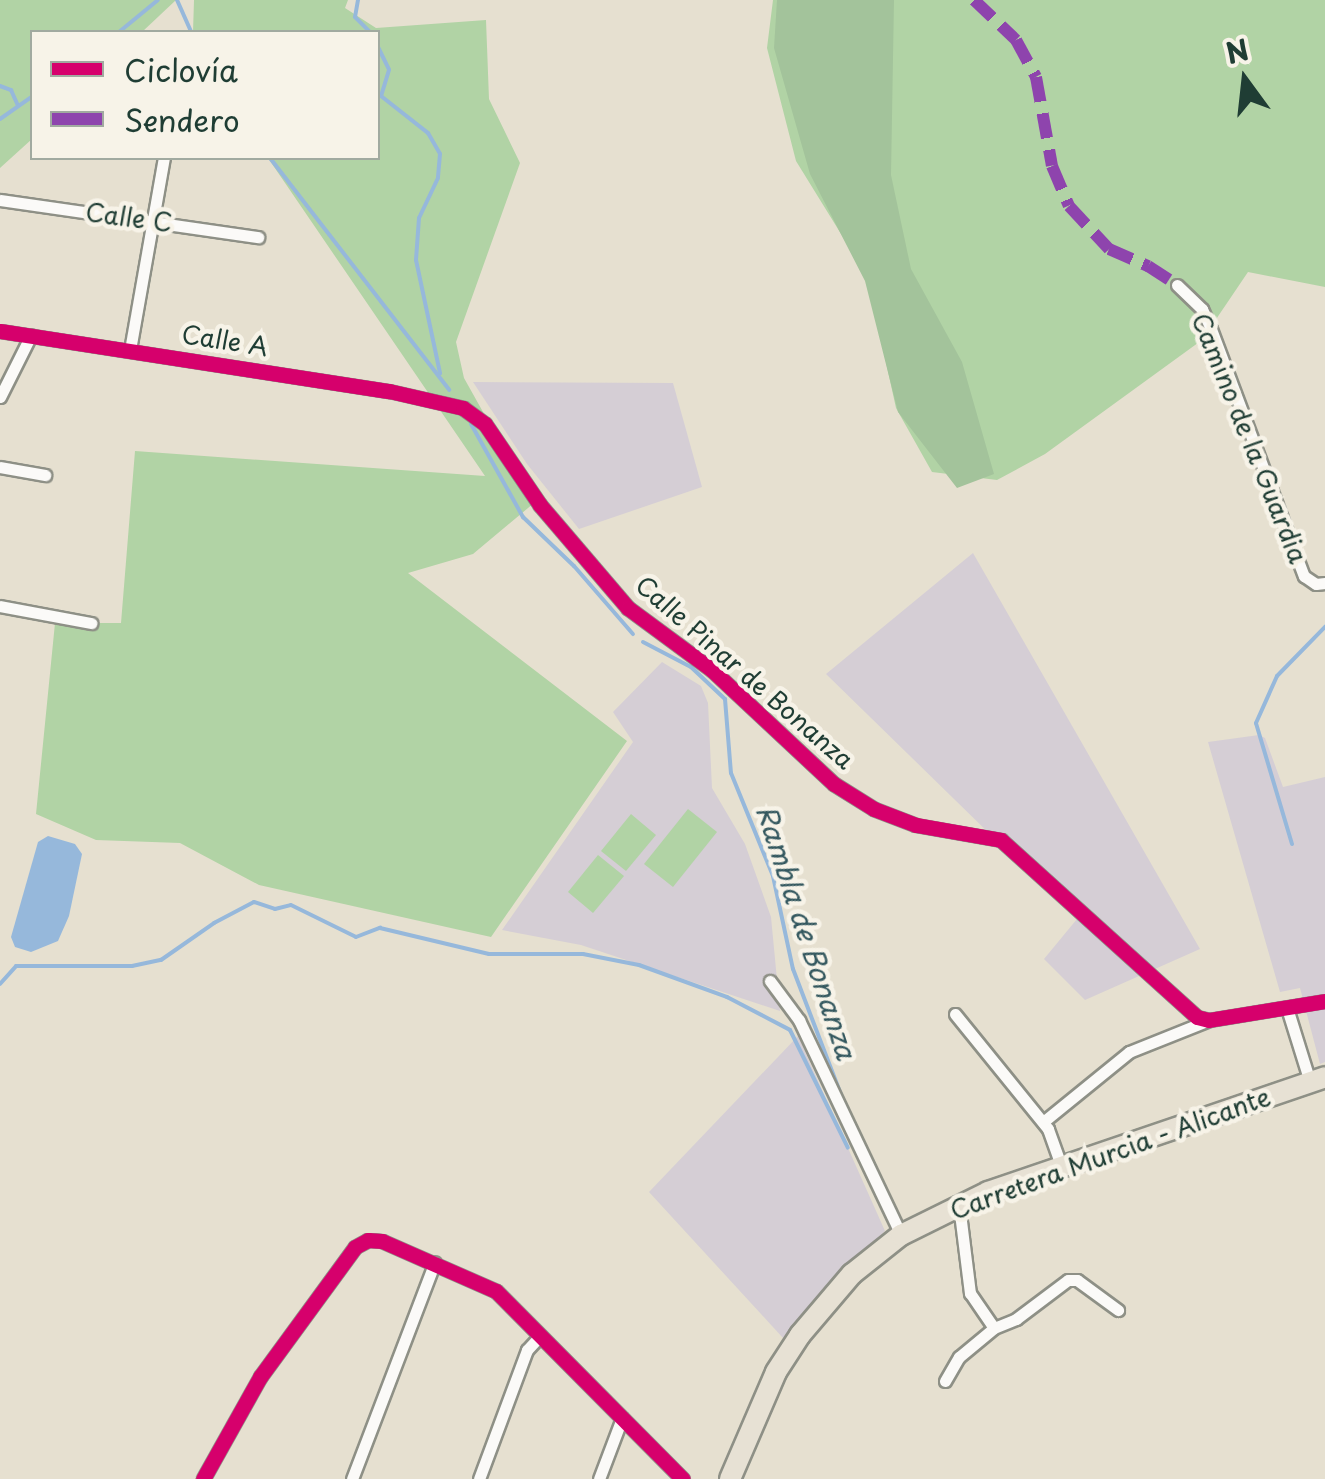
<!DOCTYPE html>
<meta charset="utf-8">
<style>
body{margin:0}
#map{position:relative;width:1325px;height:1479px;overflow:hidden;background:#e6e0d0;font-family:"Playpen Sans",sans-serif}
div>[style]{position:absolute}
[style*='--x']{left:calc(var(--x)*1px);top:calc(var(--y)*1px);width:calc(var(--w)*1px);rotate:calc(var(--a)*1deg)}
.industrial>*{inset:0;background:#d5ced5}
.green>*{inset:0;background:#b1d3a5}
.forest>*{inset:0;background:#a3c39b}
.water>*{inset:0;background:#96b8db}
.stream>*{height:4px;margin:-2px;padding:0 2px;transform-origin:2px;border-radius:2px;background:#96b8db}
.roads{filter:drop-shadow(2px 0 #8e9086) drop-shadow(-2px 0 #8e9086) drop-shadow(0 2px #8e9086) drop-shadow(0 -2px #8e9086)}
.street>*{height:11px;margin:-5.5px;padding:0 5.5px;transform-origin:5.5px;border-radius:5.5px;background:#fbfaf8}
.highway>*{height:20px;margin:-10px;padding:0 10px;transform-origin:10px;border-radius:10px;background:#e7e1d4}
.quiet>*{height:12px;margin-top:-6px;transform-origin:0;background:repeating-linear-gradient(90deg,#8e44ad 0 25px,transparent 0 37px)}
.cycleway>*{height:15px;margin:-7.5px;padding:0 7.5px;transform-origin:7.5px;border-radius:7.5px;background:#d6006c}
span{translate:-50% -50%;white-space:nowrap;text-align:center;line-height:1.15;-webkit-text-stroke:9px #f7f3e8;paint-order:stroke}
.street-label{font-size:25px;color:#1f3d34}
.water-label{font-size:28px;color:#34585f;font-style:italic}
.legend{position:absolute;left:30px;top:30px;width:350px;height:130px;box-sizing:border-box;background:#f7f3e8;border:2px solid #a1aaa0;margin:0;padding:12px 18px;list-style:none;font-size:30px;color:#1f3d34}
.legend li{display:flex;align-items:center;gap:20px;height:50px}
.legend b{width:50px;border:2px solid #a1aaa0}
.north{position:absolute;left:1195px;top:30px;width:100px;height:100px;-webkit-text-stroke:8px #f7f3e8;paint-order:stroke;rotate:345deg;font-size:28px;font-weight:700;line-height:40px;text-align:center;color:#1f3d34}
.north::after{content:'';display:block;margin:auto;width:35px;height:45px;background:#1f3d34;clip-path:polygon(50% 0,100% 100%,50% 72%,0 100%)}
</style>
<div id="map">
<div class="industrial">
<i style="clip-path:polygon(473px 382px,673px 383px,702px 487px,579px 529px,527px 464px)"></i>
<i style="clip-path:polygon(973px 553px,1200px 949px,1085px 1000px,1044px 959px,1077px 919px,826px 674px)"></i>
<i style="clip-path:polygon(662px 662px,701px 686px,708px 703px,712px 788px,745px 844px,771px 917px,780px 1011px,581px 945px,502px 930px,633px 742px,613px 712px)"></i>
<i style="clip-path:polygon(1259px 735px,1265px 738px,1283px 787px,1325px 777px,1325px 1062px,1320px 1064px,1300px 988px,1280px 992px,1208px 742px)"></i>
<i style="clip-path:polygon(798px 1036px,885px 1231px,783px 1338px,649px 1192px)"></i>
</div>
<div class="green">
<i style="clip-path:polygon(0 0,176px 0,142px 32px,32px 32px,32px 139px,0 168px)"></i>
<i style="clip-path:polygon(194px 0,348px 0,345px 8px,376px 28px,486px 20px,489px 99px,520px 163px,456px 342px,464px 378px,534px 503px,473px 554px,408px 573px,627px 741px,491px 937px,259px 885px,180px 843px,96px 840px,36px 814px,55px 623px,121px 623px,135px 451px,485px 476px,268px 158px,378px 158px,378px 32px,193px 32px)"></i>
<i style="clip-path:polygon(773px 0,1325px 0,1325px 287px,1248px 272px,1202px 340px,1045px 454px,997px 480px,932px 472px,896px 408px,867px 276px,796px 161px,767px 48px)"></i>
<i style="clip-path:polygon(688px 809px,717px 832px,673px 887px,644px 864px)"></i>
<i style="clip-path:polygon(631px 814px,656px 835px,626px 871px,601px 851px)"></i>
<i style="clip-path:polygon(598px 855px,624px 876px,593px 913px,568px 892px)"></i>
</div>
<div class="forest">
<i style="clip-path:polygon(777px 0,894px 0,891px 175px,911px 269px,962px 362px,994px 474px,957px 488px,898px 412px,865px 281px,810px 174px,774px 48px)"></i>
</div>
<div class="water">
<i style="clip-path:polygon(48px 836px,75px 844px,82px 854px,69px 916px,58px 941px,31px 952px,15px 947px,11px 937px,38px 842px)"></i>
</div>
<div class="stream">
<i style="--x:177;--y:0;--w:35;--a:66"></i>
<i style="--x:358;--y:0;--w:17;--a:100"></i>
<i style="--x:355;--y:17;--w:21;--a:45"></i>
<i style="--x:119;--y:32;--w:50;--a:-39.4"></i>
<i style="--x:378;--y:47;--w:25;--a:64"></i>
<i style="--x:389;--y:70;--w:27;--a:107"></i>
<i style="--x:381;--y:96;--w:60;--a:38.2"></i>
<i style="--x:428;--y:133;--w:24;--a:60"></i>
<i style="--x:440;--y:154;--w:24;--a:95"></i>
<i style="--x:438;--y:178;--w:44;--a:115.4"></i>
<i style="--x:419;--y:218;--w:42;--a:94.1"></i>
<i style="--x:416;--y:260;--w:116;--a:78"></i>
<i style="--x:0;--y:86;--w:12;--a:20"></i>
<i style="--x:11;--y:90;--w:17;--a:66"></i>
<i style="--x:0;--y:119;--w:39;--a:-35"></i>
<i style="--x:270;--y:158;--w:293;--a:52.3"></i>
<i style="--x:471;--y:424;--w:107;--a:60.8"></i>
<i style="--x:523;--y:517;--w:71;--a:43.9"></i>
<i style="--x:574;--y:566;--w:90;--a:49.1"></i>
<i style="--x:643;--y:642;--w:54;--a:27.5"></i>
<i style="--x:691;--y:667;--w:47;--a:43.3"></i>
<i style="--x:725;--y:699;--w:74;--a:85.4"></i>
<i style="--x:731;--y:773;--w:111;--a:67.8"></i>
<i style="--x:773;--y:876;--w:95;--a:77.9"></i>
<i style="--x:793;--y:969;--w:140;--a:69.1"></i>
<i style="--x:1292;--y:844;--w:126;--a:-106.6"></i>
<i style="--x:1256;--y:723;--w:51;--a:-65.9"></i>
<i style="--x:1277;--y:676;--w:69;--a:-45.6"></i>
<i style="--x:0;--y:984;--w:24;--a:-48"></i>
<i style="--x:16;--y:966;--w:116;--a:0"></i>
<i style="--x:132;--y:966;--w:30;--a:-12"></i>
<i style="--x:161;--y:960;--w:65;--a:-34.9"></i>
<i style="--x:214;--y:923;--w:45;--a:-27.7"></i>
<i style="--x:254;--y:902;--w:22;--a:18"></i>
<i style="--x:275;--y:909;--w:16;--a:-14"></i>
<i style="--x:291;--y:905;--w:72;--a:26.2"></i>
<i style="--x:356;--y:937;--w:26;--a:-21"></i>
<i style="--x:380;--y:928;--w:112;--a:13.4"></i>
<i style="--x:489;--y:954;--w:94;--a:0"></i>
<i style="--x:583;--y:954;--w:57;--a:11.1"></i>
<i style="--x:639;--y:965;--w:94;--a:20"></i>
<i style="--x:727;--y:997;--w:71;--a:27.6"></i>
<i style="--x:790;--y:1030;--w:131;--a:63.8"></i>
</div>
<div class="roads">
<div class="street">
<i style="--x:0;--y:200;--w:261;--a:8.2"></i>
<i style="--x:1177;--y:285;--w:35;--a:44"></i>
<i style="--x:1202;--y:309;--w:22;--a:66"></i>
<i style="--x:1211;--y:329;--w:264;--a:69.4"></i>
<i style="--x:1304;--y:576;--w:14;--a:34"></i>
<i style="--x:1316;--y:584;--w:9;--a:-6"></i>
<i style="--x:0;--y:331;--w:394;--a:8.8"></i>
<i style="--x:389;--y:391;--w:76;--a:12.9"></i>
<i style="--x:463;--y:408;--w:27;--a:36"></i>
<i style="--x:485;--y:424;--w:98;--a:55.8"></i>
<i style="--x:540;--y:505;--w:135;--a:49.5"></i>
<i style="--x:628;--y:608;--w:104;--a:36.4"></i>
<i style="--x:712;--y:670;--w:167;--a:43.1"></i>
<i style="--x:834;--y:784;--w:47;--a:32"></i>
<i style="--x:874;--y:809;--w:45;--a:20.9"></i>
<i style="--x:916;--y:825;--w:86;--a:10"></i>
<i style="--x:1001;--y:840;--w:264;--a:42.1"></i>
<i style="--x:1197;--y:1017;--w:12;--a:14"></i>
<i style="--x:1209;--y:1020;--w:118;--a:-9.3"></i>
<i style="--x:130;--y:350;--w:195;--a:-80"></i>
<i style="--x:0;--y:397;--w:69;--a:-63.4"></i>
<i style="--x:0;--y:467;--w:46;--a:10.1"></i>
<i style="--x:0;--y:606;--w:93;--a:10.6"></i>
<i style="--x:770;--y:981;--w:49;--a:53.4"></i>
<i style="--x:799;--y:1020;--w:238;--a:64.6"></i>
<i style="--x:1287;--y:1008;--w:77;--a:72.7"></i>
<i style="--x:955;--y:1014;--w:148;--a:51"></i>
<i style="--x:1048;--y:1129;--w:41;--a:70.3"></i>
<i style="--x:1043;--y:1122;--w:111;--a:-39.1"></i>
<i style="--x:1129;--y:1052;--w:86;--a:-21.8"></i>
<i style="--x:959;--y:1205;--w:89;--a:82.9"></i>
<i style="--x:970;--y:1293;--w:42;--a:55.6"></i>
<i style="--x:945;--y:1381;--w:28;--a:-60"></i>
<i style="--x:959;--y:1357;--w:45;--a:-39.6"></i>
<i style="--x:994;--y:1328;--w:24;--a:-22"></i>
<i style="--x:1016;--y:1319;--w:65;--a:-36.9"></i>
<i style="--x:1068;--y:1280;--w:9;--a:0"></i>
<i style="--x:1077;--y:1280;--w:51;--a:36.2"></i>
<i style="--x:203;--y:1479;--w:117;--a:-60.8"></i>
<i style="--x:260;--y:1377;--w:161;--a:-53.8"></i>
<i style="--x:355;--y:1247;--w:15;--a:-28"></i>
<i style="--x:368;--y:1240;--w:14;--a:4"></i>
<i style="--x:382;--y:1241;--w:124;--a:23.7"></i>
<i style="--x:496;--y:1291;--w:265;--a:45.2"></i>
<i style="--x:352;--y:1479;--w:232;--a:-69.1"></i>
<i style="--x:479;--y:1479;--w:138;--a:-69.6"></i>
<i style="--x:527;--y:1350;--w:19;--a:-47"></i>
<i style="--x:599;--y:1479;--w:65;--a:-69.3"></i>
</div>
<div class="highway">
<i style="--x:730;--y:1479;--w:116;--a:-66.7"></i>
<i style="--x:776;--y:1372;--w:44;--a:-57"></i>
<i style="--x:800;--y:1335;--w:80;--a:-49.6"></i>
<i style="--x:852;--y:1274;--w:63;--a:-38.5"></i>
<i style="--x:901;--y:1235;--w:97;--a:-26.3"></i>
<i style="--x:988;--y:1192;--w:356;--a:-18.8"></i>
</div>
</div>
<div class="quiet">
<i style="--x:974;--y:0;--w:58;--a:43.6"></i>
<i style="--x:1016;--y:40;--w:42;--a:61.6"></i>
<i style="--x:1036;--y:77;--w:90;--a:79.8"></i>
<i style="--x:1052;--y:166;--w:43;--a:67"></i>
<i style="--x:1069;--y:206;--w:59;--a:47.1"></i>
<i style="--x:1109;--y:249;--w:43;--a:23.6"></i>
<i style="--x:1148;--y:266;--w:35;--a:33"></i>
</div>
<div class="cycleway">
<i style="--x:0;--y:331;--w:394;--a:8.8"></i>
<i style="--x:389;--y:391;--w:76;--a:12.9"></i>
<i style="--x:463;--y:408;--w:27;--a:36"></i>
<i style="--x:485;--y:424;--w:98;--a:55.8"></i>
<i style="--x:540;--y:505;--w:135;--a:49.5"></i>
<i style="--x:628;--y:608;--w:104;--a:36.4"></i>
<i style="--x:712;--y:670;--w:167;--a:43.1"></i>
<i style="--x:834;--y:784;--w:47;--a:32"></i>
<i style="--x:874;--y:809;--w:45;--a:20.9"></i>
<i style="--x:916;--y:825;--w:86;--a:10"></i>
<i style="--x:1001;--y:840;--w:264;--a:42.1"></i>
<i style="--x:1197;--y:1017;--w:12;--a:14"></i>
<i style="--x:1209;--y:1020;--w:118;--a:-9.3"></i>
<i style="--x:203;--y:1479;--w:117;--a:-60.8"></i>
<i style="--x:260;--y:1377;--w:161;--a:-53.8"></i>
<i style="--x:355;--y:1247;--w:15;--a:-28"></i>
<i style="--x:368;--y:1240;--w:14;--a:4"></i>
<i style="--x:382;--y:1241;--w:124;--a:23.7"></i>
<i style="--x:496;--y:1291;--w:265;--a:45.2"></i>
</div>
<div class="street-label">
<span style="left:129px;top:217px;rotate:8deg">Calle C</span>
<span style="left:225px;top:340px;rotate:9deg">Calle A</span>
<span style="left:1250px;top:438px;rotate:68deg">Camino de la Guardia</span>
<span style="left:745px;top:672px;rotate:41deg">Calle Pinar de Bonanza</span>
<span style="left:1110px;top:1153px;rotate:-20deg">Carretera Murcia - Alicante</span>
</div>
<div class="water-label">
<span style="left:807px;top:932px;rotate:72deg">Rambla de Bonanza</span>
</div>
<ul class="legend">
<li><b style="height:12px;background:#d6006c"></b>Ciclovía</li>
<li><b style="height:12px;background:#8e44ad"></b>Sendero</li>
</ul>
<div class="north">N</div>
</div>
